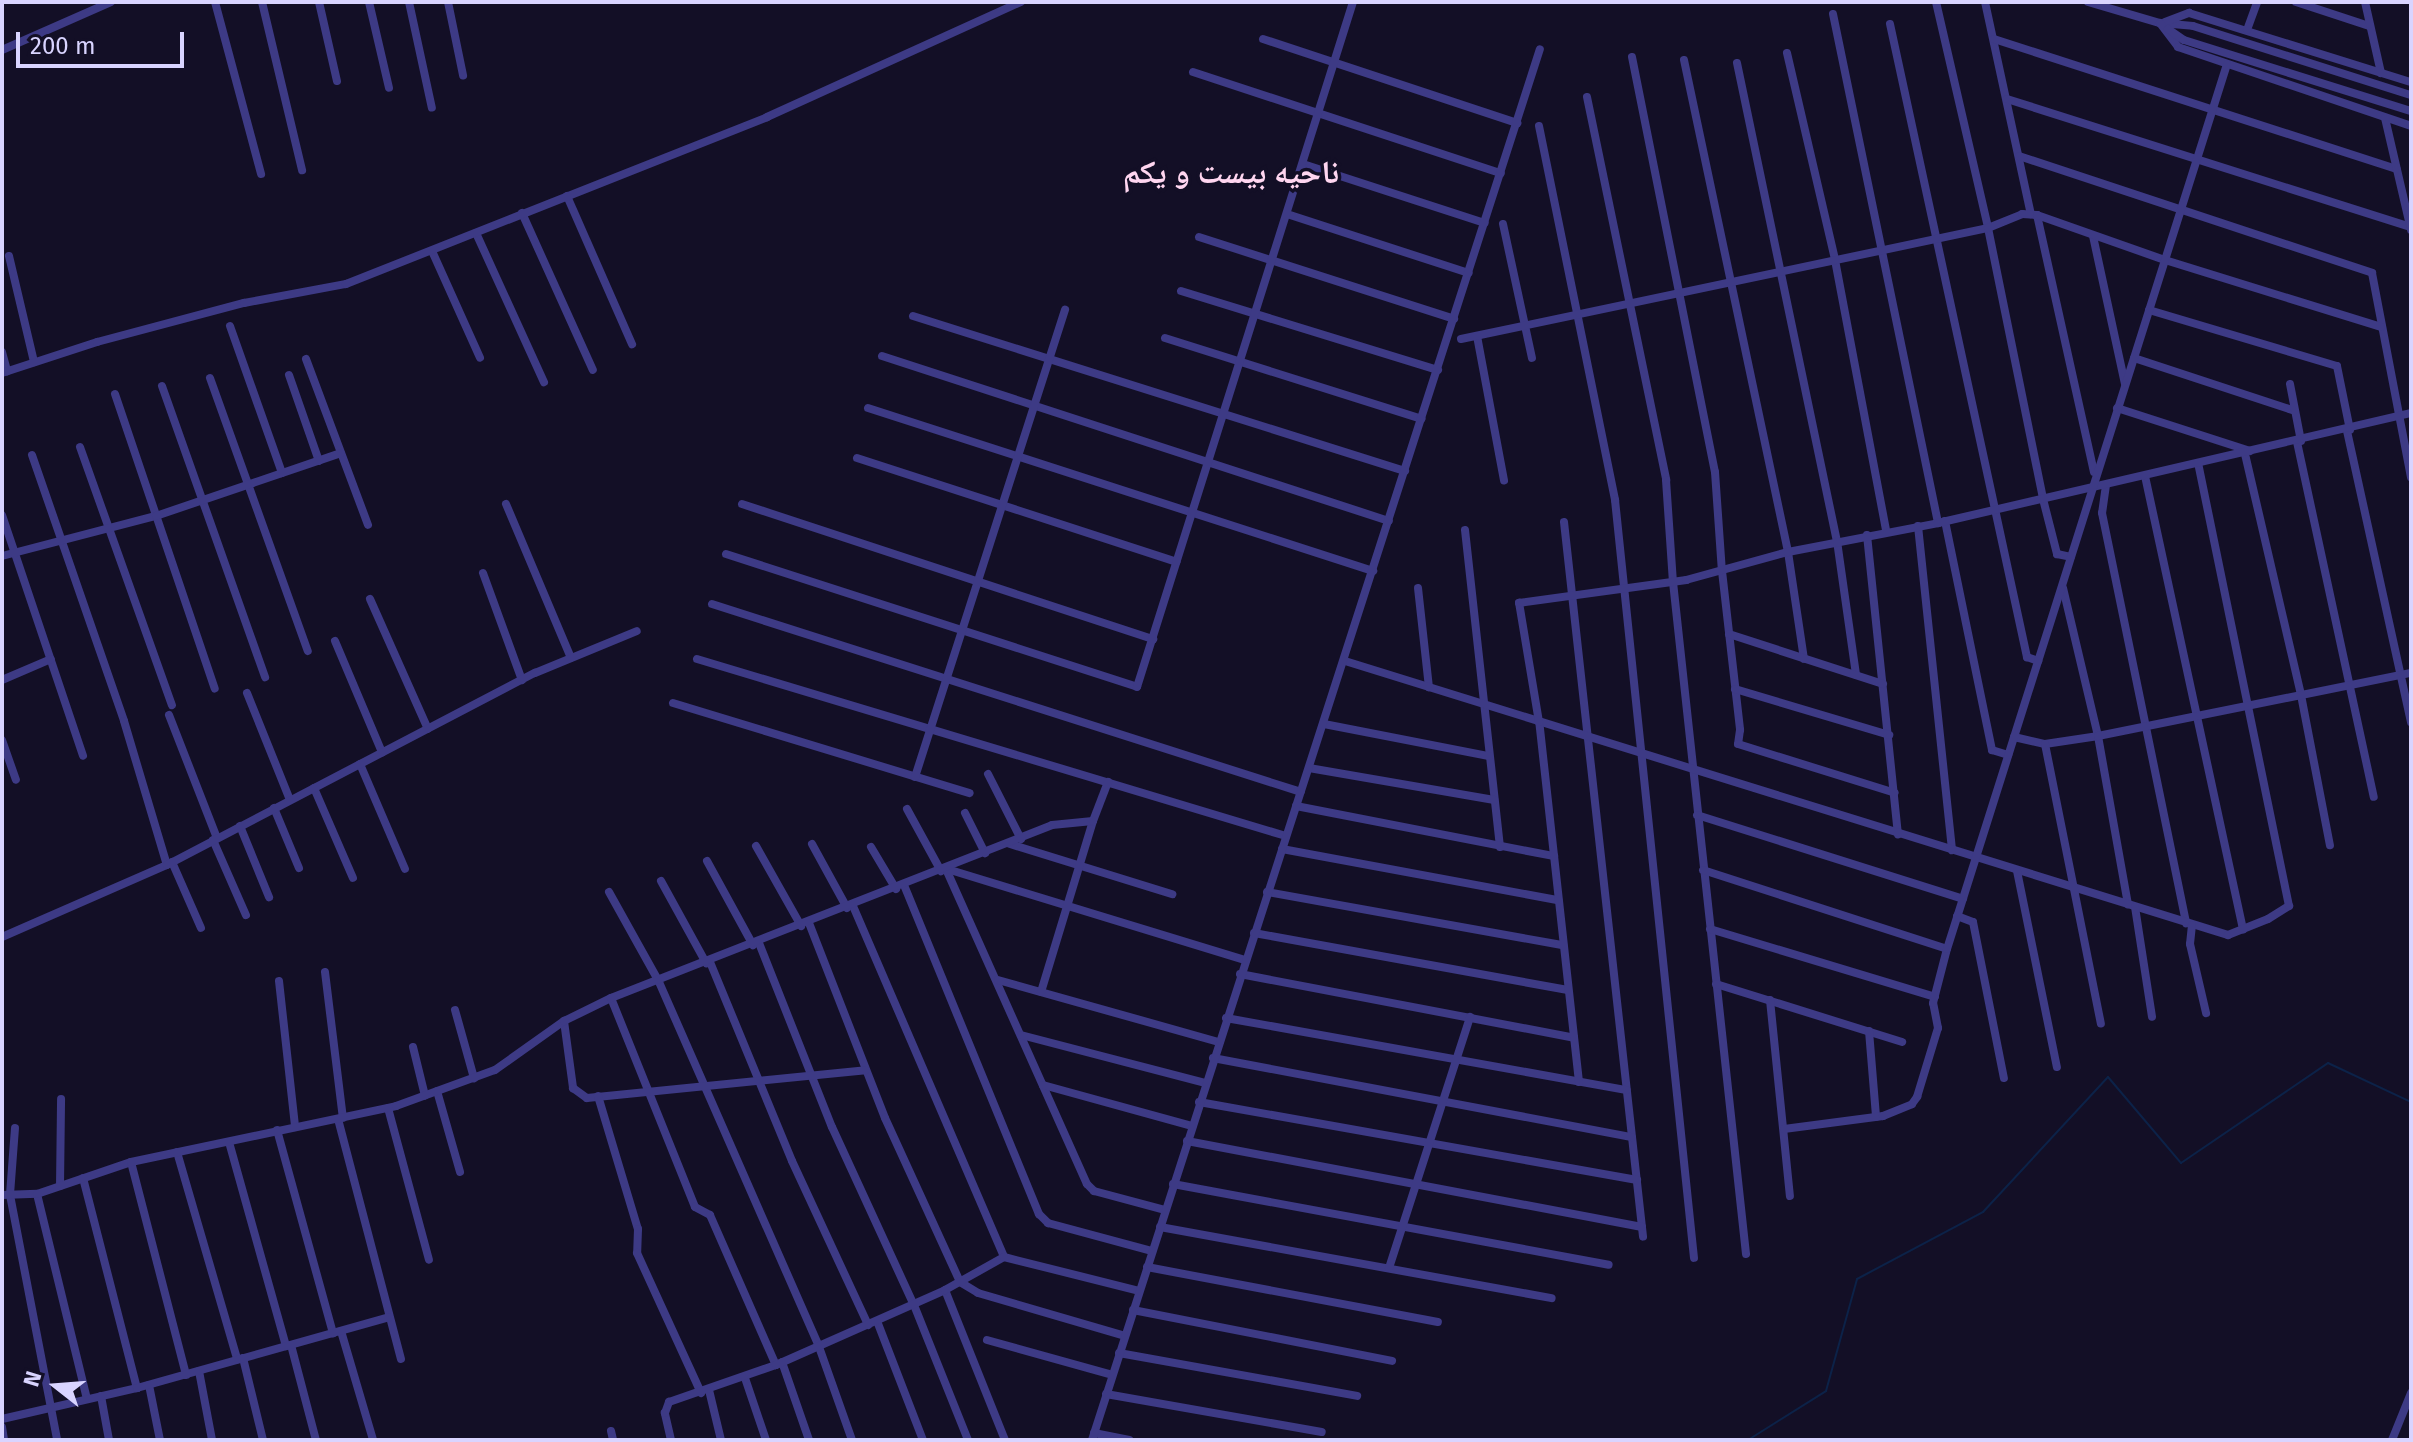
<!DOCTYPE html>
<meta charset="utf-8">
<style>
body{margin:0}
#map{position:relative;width:2413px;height:1442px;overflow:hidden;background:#130f26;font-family:"Fira Sans","Noto Naskh Arabic",sans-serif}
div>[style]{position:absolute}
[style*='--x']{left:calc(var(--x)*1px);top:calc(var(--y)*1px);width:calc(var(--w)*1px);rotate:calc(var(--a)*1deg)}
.stream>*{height:2px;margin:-1px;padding:0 1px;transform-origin:1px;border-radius:1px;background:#0c2248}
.minor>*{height:8px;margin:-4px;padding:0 4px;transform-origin:4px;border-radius:4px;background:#3d3a85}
span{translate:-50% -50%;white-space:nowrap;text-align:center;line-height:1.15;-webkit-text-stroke:7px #130f26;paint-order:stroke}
.district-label{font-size:32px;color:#ffd6f0;font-weight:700}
.frame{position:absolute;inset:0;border:4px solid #d9d4ff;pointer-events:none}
.north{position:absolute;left:16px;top:1346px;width:80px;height:80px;-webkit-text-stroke:6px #130f26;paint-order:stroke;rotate:287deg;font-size:22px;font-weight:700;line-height:32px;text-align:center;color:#d9d4ff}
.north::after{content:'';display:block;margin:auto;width:28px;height:36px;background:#d9d4ff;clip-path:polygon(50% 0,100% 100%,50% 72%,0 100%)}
.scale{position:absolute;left:16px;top:32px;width:168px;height:36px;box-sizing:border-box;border:4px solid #d9d4ff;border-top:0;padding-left:10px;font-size:24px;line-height:28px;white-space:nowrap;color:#d9d4ff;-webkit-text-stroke:6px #130f26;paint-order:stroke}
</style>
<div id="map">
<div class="stream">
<i style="--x:1748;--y:1440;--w:92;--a:-32.1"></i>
<i style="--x:1826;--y:1391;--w:116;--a:-74.5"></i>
<i style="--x:1857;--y:1279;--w:143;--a:-28"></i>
<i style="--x:1983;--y:1212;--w:184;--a:-47.2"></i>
<i style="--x:2108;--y:1077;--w:113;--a:49.7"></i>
<i style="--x:2181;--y:1163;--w:178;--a:-34.2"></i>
<i style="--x:2328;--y:1063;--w:92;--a:25.2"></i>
</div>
<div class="minor">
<i style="--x:215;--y:2;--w:178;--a:75"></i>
<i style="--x:262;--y:2;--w:173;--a:76.6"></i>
<i style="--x:319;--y:2;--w:81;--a:77.2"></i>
<i style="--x:369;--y:2;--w:88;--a:76.9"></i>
<i style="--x:409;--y:2;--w:108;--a:77.8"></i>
<i style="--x:448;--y:2;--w:75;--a:78.4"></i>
<i style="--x:1936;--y:2;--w:232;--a:77"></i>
<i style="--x:1988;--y:228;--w:277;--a:78.5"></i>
<i style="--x:2043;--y:499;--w:57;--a:75.7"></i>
<i style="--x:2057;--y:554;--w:14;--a:12"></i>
<i style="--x:1985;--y:2;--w:217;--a:77.8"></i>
<i style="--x:2088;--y:2;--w:75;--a:16.3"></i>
<i style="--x:2160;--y:23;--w:33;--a:5"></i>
<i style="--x:2193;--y:26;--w:229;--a:17.6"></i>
<i style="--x:2296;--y:2;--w:77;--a:18.2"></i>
<i style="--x:2365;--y:2;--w:73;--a:77.3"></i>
<i style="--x:1833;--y:14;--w:520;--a:78.34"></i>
<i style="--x:2165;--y:22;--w:26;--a:-21"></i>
<i style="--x:2189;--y:13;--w:232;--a:17.3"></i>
<i style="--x:2160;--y:23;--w:30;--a:53"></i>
<i style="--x:2178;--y:47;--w:246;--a:18.7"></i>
<i style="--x:1890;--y:24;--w:648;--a:77.79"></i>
<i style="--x:2027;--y:657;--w:12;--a:20"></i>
<i style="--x:2168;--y:29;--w:19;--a:35"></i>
<i style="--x:2184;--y:40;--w:238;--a:17.4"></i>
<i style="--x:2247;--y:30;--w:30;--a:-70"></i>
<i style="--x:1263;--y:39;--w:268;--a:18.3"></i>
<i style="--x:1994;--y:39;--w:423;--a:17.9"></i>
<i style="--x:2;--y:50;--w:119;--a:-23.8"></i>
<i style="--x:1787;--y:53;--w:212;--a:76.9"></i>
<i style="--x:1835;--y:260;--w:276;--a:79.3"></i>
<i style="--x:1632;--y:57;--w:423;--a:78.7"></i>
<i style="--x:1715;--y:472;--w:99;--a:86"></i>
<i style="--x:1722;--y:571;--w:160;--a:83.5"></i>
<i style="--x:1740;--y:730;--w:14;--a:98"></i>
<i style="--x:1738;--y:744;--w:164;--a:17.3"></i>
<i style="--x:1684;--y:60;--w:503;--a:78.06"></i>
<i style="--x:1788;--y:552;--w:108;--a:81.5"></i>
<i style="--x:1737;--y:63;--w:488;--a:78.2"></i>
<i style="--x:1837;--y:541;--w:135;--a:81.9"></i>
<i style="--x:1193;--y:72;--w:324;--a:18.2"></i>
<i style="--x:1587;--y:97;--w:391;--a:78.3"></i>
<i style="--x:1666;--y:480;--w:102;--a:86.1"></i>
<i style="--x:1673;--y:582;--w:676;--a:83.8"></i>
<i style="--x:2007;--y:99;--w:423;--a:17.6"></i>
<i style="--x:2385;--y:118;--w:115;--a:76.9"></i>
<i style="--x:1539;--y:126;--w:382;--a:78.5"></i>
<i style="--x:1615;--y:500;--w:762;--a:84.05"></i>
<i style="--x:2019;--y:156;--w:372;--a:18.3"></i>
<i style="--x:2372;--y:273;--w:208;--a:79.2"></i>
<i style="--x:1303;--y:164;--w:191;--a:18"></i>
<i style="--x:567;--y:196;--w:162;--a:66.3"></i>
<i style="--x:522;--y:213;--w:172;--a:65.7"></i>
<i style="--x:1287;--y:214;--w:191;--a:18"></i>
<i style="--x:2037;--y:215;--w:263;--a:77.5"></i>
<i style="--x:1503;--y:224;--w:137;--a:77.8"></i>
<i style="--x:476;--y:233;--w:164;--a:65.5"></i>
<i style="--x:2093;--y:236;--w:151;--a:77.8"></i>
<i style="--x:1199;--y:237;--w:268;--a:17.8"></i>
<i style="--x:432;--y:251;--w:117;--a:65.8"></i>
<i style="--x:9;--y:256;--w:109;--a:76.7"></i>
<i style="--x:1181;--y:291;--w:269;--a:17.1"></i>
<i style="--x:2149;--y:310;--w:196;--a:16.6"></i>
<i style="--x:2337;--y:366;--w:65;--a:78.5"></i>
<i style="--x:913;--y:316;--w:516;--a:17.49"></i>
<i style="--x:230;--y:326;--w:156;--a:70.5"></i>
<i style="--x:1477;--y:336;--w:147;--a:79.4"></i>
<i style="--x:1165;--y:338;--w:269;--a:17.5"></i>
<i style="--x:1461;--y:339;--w:539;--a:-11.89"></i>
<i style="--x:1988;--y:228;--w:37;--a:-22"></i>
<i style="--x:2022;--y:214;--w:15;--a:4"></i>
<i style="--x:2037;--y:215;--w:136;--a:19.4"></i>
<i style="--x:2165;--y:260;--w:226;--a:17.2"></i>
<i style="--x:2;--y:352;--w:20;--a:75"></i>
<i style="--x:882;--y:356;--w:533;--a:18.03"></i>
<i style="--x:2134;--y:358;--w:169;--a:18.2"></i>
<i style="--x:306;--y:359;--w:177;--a:69.5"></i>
<i style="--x:2;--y:373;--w:100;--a:-18.1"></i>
<i style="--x:97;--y:342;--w:152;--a:-14.9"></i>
<i style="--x:244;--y:303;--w:104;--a:-10.6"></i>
<i style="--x:346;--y:284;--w:453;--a:-21.6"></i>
<i style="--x:767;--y:117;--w:279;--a:-24.4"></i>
<i style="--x:289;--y:375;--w:91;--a:70.8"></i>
<i style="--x:210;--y:378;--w:290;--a:70.3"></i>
<i style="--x:2290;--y:384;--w:58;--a:79.1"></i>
<i style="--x:162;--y:386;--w:309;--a:70.5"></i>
<i style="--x:115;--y:394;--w:311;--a:71.3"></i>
<i style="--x:868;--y:408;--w:531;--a:17.89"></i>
<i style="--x:2117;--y:408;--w:140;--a:17.9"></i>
<i style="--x:2347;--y:431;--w:298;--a:77.6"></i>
<i style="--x:2297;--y:442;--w:363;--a:77.8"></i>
<i style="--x:80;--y:447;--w:274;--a:70.4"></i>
<i style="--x:2245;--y:454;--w:247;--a:76.9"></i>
<i style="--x:2301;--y:695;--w:153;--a:79.1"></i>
<i style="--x:32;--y:455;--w:281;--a:70.9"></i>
<i style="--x:124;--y:721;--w:150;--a:73.4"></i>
<i style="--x:857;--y:458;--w:336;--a:18"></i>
<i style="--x:2145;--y:476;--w:464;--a:77.8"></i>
<i style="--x:2106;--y:485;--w:28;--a:98"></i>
<i style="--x:2102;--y:513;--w:419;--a:78.4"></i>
<i style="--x:506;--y:504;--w:167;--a:67.1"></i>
<i style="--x:742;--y:504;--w:433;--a:18.2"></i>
<i style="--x:2;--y:515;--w:254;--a:71.4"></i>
<i style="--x:1945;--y:521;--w:234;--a:78.4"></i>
<i style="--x:1992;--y:750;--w:17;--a:17"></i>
<i style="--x:1564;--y:522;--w:719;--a:83.69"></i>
<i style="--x:1918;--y:526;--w:326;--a:84"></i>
<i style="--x:1465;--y:530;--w:319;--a:83.7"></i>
<i style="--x:1867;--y:535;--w:301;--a:84.1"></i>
<i style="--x:726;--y:554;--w:432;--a:17.9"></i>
<i style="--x:1137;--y:687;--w:718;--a:-72.5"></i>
<i style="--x:2;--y:556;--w:159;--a:-14.6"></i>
<i style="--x:156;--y:516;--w:195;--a:-18.8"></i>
<i style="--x:483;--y:573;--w:114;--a:70"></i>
<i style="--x:1418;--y:588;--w:100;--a:83.7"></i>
<i style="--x:2063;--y:588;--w:152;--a:76.7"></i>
<i style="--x:2098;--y:736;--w:171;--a:79.9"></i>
<i style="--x:370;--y:599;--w:142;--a:66"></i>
<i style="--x:712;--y:604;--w:618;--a:17.7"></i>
<i style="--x:1729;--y:634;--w:162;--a:18"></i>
<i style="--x:335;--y:641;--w:121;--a:67.1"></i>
<i style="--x:697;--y:659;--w:615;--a:16.73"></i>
<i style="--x:1345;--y:661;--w:925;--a:17.24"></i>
<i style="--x:2228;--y:935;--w:43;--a:-21.8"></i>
<i style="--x:2268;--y:919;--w:25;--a:-32"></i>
<i style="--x:2289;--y:906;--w:452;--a:-101.6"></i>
<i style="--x:2;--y:680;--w:53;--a:-23.2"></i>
<i style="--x:1735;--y:689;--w:161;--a:16.6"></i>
<i style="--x:247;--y:693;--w:115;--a:68.1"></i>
<i style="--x:673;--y:703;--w:310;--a:16.9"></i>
<i style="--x:169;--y:715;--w:132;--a:68.7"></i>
<i style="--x:1324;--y:724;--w:168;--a:11"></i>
<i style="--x:2014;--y:737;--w:32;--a:13"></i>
<i style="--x:2045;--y:744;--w:54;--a:-8.6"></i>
<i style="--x:2098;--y:736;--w:319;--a:-11.4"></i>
<i style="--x:2;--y:740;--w:42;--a:70.7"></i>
<i style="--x:2045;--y:744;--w:285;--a:78.7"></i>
<i style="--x:360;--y:764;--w:114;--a:66.8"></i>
<i style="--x:1309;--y:768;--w:188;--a:9.8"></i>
<i style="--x:988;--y:774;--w:73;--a:63.1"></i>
<i style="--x:915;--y:777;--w:491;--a:-72.2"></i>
<i style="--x:314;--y:788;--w:98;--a:66.6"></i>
<i style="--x:1296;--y:806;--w:263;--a:11"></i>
<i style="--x:274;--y:808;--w:65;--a:67.4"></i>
<i style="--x:907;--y:809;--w:71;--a:61.3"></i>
<i style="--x:965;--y:813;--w:45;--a:63.4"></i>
<i style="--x:1697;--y:815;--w:279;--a:17.5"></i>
<i style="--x:240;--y:826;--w:77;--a:67.8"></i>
<i style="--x:213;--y:840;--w:82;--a:66.3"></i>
<i style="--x:812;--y:844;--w:73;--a:61.3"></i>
<i style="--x:1010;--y:844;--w:170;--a:17.2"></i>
<i style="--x:756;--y:846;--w:92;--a:60.6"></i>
<i style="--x:871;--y:847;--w:49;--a:59.2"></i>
<i style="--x:1282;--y:849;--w:281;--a:10.5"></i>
<i style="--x:707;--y:861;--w:96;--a:61.3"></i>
<i style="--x:172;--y:862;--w:72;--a:66.3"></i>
<i style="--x:946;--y:869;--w:345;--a:65.9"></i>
<i style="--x:1087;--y:1184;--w:10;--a:45"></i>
<i style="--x:1094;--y:1191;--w:73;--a:15"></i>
<i style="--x:947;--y:869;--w:311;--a:17"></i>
<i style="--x:1703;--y:870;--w:256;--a:17.9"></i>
<i style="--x:2017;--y:871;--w:200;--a:78.5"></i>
<i style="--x:661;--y:881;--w:94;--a:61.2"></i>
<i style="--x:904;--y:885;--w:356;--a:67.7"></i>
<i style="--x:1039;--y:1214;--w:13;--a:45"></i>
<i style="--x:1048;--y:1223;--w:108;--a:15.1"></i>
<i style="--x:609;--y:892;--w:103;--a:60.9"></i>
<i style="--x:659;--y:982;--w:395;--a:66.3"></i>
<i style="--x:818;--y:1344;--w:102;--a:70.5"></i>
<i style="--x:1267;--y:892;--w:301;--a:10.2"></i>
<i style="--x:853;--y:906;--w:382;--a:66.7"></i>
<i style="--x:2135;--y:907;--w:111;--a:81.2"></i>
<i style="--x:1957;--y:916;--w:17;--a:21"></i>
<i style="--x:1973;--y:922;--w:159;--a:78.8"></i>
<i style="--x:809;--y:923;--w:209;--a:68.7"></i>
<i style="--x:885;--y:1118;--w:180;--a:65.4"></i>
<i style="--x:960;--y:1282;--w:21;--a:31"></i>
<i style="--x:978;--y:1293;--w:153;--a:16.3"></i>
<i style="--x:2192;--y:925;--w:19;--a:96"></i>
<i style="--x:2190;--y:944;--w:71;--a:76.9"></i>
<i style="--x:1710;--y:929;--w:235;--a:16.8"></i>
<i style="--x:1254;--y:933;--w:319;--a:10.3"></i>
<i style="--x:2;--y:937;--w:180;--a:-23.6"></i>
<i style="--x:167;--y:865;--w:415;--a:-27.6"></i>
<i style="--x:535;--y:673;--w:110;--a:-22.4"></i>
<i style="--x:759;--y:943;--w:198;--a:68.4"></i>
<i style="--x:832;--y:1127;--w:196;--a:65.3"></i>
<i style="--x:914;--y:1305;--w:145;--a:68.2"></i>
<i style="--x:710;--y:962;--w:215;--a:67.6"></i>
<i style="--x:792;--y:1161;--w:181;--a:65.1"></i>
<i style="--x:325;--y:972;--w:147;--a:83"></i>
<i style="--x:1240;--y:974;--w:340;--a:10.8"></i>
<i style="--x:998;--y:980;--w:230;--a:15.7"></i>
<i style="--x:279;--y:981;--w:147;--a:83.7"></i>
<i style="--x:1716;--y:984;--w:195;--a:17.3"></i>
<i style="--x:1041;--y:992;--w:179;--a:-73.1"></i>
<i style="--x:611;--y:998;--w:225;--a:68.1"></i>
<i style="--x:695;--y:1207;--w:17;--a:28"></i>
<i style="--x:710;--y:1215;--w:164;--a:66.3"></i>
<i style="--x:1770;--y:1000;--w:197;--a:84.2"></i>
<i style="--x:455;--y:1010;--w:71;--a:74.4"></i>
<i style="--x:1226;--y:1018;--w:407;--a:10.2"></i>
<i style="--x:564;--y:1021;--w:68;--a:82.3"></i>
<i style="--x:573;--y:1088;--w:17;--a:36"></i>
<i style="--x:587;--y:1098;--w:280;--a:-5.7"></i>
<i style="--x:1869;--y:1031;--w:86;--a:85.3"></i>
<i style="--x:1021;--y:1035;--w:190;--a:14.6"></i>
<i style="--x:413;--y:1047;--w:50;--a:76.2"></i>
<i style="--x:1213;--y:1058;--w:426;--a:10.7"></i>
<i style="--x:1579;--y:1082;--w:362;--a:-96.3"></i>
<i style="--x:1539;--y:722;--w:121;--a:-99.5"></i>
<i style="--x:1519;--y:603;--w:169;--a:-7.8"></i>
<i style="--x:1686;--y:580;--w:106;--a:-15.4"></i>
<i style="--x:1788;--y:552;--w:153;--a:-10.9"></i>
<i style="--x:1938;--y:523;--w:486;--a:-13.1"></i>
<i style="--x:1043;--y:1085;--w:155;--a:15.4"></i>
<i style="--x:437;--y:1091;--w:84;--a:74.1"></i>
<i style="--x:598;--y:1096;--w:139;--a:73.3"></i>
<i style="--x:638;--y:1229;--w:24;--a:92"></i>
<i style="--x:637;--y:1253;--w:154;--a:65.4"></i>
<i style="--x:1199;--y:1102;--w:445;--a:10.1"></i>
<i style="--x:388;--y:1108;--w:157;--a:74.9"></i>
<i style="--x:338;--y:1119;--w:248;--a:75.3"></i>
<i style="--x:15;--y:1128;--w:67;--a:94.3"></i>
<i style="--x:10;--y:1195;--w:249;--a:79.1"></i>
<i style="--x:1784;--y:1129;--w:100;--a:-7.5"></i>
<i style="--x:1883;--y:1116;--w:31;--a:-22"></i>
<i style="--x:1912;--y:1104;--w:9;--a:-54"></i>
<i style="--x:1917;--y:1097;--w:72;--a:-73.1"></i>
<i style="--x:1938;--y:1028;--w:25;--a:-101"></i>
<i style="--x:1933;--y:1003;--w:56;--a:-75.5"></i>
<i style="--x:1947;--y:949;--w:928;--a:-72.44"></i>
<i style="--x:277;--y:1130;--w:211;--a:74.6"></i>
<i style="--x:1187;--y:1141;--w:463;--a:10.7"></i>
<i style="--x:229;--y:1142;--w:212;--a:74.4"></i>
<i style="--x:177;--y:1152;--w:216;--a:73.8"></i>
<i style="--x:131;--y:1162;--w:220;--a:75.5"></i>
<i style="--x:83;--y:1178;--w:217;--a:75.6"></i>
<i style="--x:1173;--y:1184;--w:443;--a:10.5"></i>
<i style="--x:60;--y:1186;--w:87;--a:-89.3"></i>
<i style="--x:37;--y:1194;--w:211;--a:76.3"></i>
<i style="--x:2;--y:1195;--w:35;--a:-2"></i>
<i style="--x:37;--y:1194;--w:99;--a:-18.8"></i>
<i style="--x:131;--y:1162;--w:271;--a:-11.9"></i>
<i style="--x:396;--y:1106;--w:105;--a:-20"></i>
<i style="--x:495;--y:1070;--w:85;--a:-35.4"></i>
<i style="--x:564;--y:1021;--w:52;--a:-26.1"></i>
<i style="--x:611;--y:998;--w:474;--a:-21.4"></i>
<i style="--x:1052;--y:825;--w:41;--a:-5.6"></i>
<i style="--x:1093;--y:821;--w:42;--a:-69"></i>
<i style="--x:1160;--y:1227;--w:398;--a:10.3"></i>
<i style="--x:1147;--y:1267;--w:296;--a:10.7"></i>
<i style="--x:1389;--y:1268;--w:264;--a:-72.1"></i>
<i style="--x:945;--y:1290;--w:162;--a:68.2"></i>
<i style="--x:1133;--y:1310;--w:264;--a:11.1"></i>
<i style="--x:877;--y:1321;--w:128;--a:68.9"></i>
<i style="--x:341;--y:1331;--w:114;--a:73.6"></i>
<i style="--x:987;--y:1340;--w:130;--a:15.6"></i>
<i style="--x:291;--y:1345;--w:98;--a:75.3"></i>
<i style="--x:1119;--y:1353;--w:242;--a:10.2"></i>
<i style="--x:243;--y:1358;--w:84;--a:76.3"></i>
<i style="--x:782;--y:1362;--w:83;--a:70.9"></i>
<i style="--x:199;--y:1371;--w:70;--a:79.3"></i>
<i style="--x:745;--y:1378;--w:65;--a:71.3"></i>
<i style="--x:149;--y:1385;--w:56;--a:78.7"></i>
<i style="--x:709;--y:1390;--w:51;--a:76.5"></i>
<i style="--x:1106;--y:1394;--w:219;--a:10"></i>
<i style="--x:101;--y:1396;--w:45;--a:79.7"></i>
<i style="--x:2;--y:1419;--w:139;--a:-12.9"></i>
<i style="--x:137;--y:1388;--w:262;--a:-15.7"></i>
<i style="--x:2;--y:1427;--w:13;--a:81"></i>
<i style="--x:611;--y:1431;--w:9;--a:77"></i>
<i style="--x:1094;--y:1433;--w:36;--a:11"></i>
<i style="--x:671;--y:1440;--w:28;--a:-103"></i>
<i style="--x:665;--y:1413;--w:12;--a:-70"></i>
<i style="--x:669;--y:1402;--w:113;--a:-19.1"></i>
<i style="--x:776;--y:1365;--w:185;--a:-23.9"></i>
<i style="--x:945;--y:1290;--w:68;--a:-29.2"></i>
<i style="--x:1004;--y:1257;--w:139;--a:14.1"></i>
<i style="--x:1092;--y:1440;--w:1461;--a:-72.15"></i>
<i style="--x:2392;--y:1440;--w:51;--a:-68"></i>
</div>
<div class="district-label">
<span style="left:1231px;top:172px">ناحیه بیست و یکم</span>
</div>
<div class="frame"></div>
<div class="north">N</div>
<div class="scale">200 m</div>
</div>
